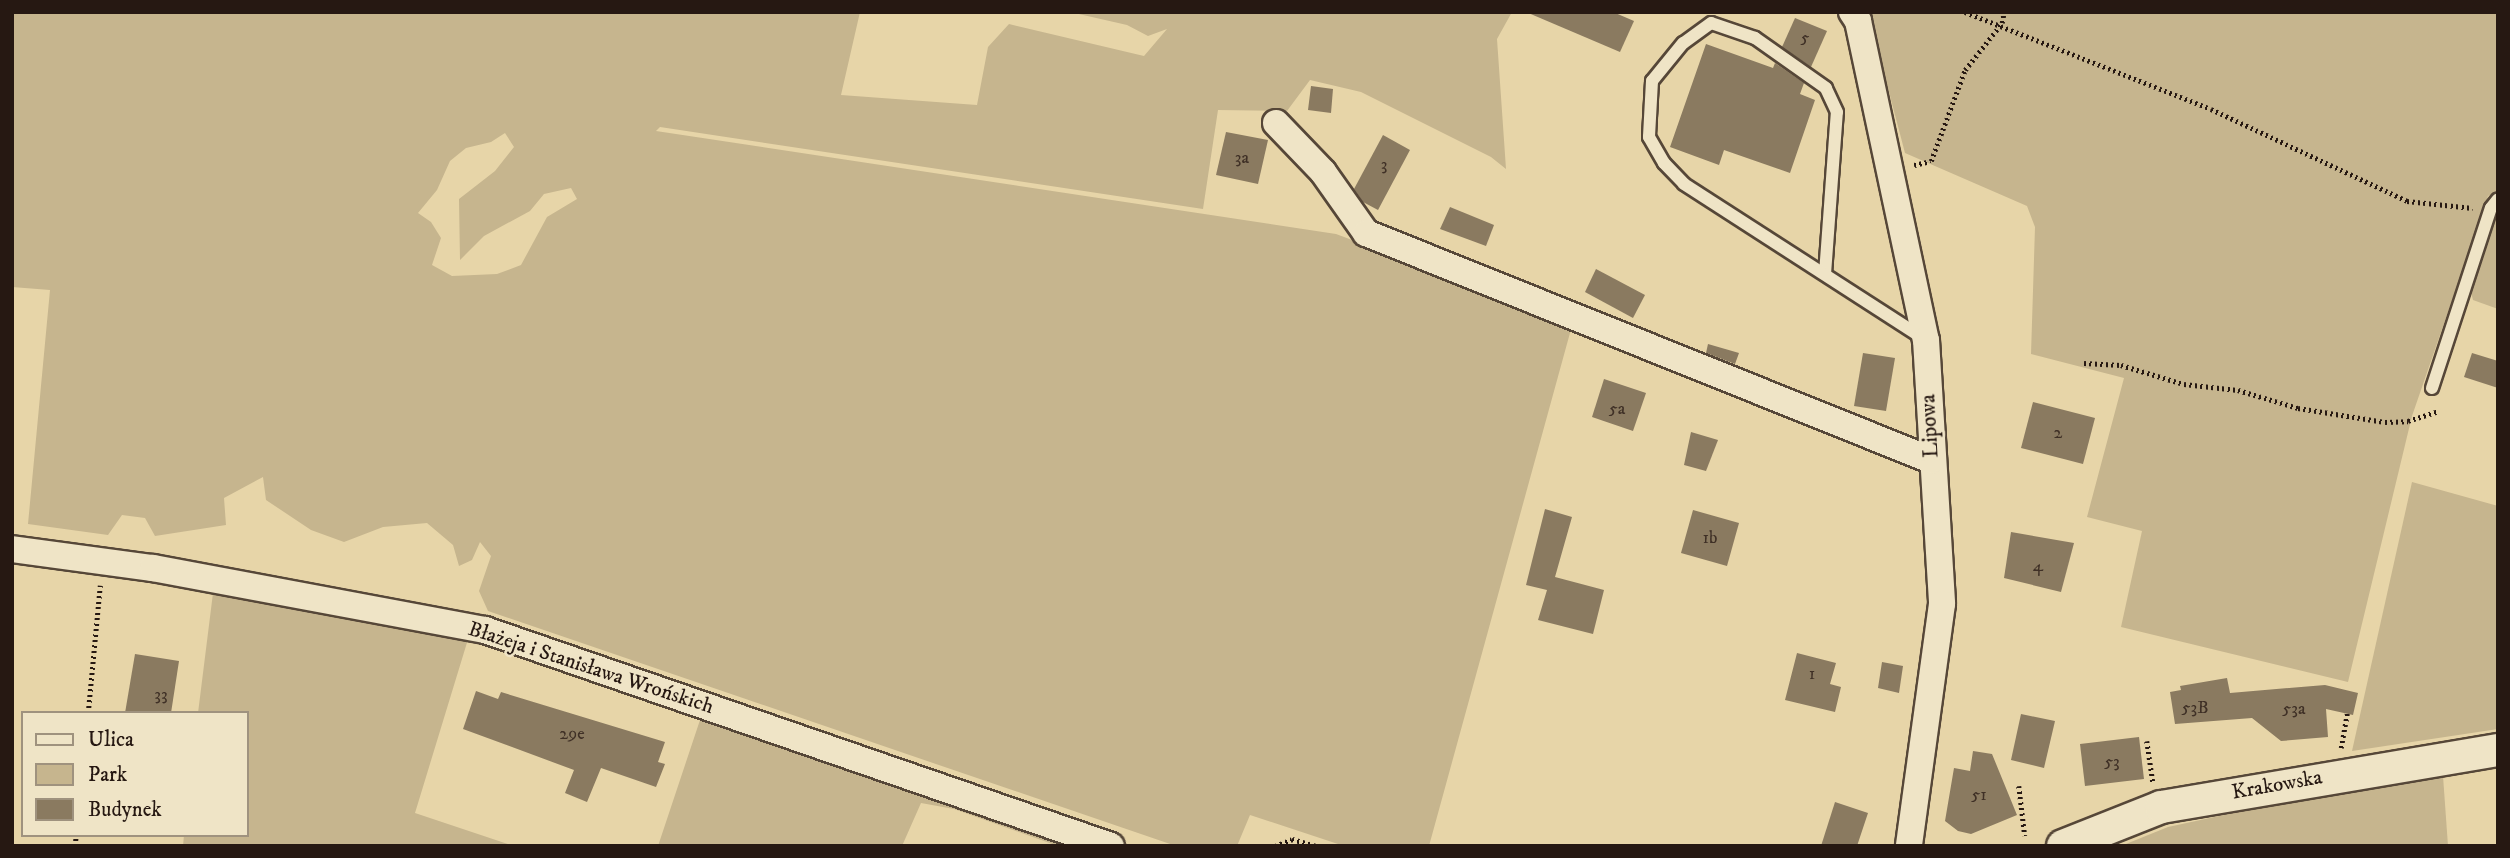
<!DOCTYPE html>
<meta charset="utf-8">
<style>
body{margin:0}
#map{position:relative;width:2510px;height:858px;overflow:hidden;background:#e7d5a8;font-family:"IM FELL DW Pica",serif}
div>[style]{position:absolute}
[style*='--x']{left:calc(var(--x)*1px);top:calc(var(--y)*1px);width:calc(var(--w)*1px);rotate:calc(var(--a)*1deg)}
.green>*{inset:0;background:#c6b58e}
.building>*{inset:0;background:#8a7a60}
.path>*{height:4.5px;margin-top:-2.25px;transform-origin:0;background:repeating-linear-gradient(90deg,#261812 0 2px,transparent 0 5.5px)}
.roads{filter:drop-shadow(2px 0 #564738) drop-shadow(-2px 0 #564738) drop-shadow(0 2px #564738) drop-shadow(0 -2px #564738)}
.service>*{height:12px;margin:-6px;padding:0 6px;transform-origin:6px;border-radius:6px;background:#efe4c6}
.minor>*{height:26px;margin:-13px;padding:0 13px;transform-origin:13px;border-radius:13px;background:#efe4c6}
.tertiary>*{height:32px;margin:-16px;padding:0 16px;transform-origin:16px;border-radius:16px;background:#efe4c6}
span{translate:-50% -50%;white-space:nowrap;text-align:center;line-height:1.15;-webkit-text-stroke:5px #efe4c6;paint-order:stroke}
.number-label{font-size:18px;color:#3f3026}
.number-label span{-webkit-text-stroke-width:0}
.street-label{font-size:21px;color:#261812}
.frame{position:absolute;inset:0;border:14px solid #261812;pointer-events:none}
.legend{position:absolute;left:21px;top:711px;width:228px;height:126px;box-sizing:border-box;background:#efe4c6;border:2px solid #9f927e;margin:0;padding:9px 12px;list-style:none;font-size:21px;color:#261812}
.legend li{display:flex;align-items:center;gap:14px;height:35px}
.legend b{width:35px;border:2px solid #9f927e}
</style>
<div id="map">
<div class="green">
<i style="clip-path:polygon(evenodd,12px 12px,860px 12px,841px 95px,977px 105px,988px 47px,1009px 24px,1144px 56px,1167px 29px,1148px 36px,1127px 25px,1070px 12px,1512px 12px,1497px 39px,1506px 169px,1491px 157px,1361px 92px,1310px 80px,1287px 111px,1218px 110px,1203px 209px,660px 127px,656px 131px,1336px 234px,1573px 322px,1429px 846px,1344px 846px,1250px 815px,1237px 846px,1176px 846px,488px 611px,479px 591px,491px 556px,480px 542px,472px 560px,459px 566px,453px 545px,427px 523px,383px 527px,344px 542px,311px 530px,266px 500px,263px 477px,224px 498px,226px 525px,155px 536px,145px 518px,122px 515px,108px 535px,28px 524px,50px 290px,12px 287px,12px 12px,505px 133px,514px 147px,495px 171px,459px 199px,460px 260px,484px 236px,530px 211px,544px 194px,571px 188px,577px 199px,547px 217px,521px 265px,497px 274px,452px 276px,432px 265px,441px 238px,431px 222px,418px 213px,437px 190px,450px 161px,466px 148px,491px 142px,505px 133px)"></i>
<i style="clip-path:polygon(1868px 12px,2498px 12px,2498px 190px,2488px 196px,2412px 416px,2348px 682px,2121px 627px,2142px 531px,2087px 517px,2124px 378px,2031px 354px,2035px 227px,2027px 206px,1905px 153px)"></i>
<i style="clip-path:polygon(2498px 209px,2498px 309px,2473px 300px,2470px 288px)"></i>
<i style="clip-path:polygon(2412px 482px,2498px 506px,2498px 729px,2352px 751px)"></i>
<i style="clip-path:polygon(214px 585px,469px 636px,415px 813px,514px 846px,183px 846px,184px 835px,247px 835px,247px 713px,198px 713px)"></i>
<i style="clip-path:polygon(703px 711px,1105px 846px,1058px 846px,954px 809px,921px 803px,902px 846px,658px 846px)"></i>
<i style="clip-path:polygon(2443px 776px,2448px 846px,2121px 846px,2168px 827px,2219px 816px)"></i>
</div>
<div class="building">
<i style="clip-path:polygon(1526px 12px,1613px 12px,1634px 21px,1620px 52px)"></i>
<i style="clip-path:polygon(1795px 18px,1827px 31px,1811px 67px,1782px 47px)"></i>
<i style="clip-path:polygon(1706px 44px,1773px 68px,1775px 63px,1804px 83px,1800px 94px,1815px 100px,1790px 173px,1724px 150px,1719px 165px,1670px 147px)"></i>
<i style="clip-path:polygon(1311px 86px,1333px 89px,1331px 113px,1308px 110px)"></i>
<i style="clip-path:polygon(1226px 132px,1268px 140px,1258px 184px,1216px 175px)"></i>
<i style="clip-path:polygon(1383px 135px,1410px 150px,1378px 210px,1363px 202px,1354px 189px)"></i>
<i style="clip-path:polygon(1450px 207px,1494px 225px,1486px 246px,1440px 229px)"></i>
<i style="clip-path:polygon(1596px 269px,1645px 295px,1633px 318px,1585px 292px)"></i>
<i style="clip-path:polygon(1708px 344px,1739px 353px,1735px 364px,1706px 353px)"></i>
<i style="clip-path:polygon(1863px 353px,1895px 358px,1886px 411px,1854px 406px)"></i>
<i style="clip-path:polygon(2472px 353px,2498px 361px,2498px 388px,2464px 377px)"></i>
<i style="clip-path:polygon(1604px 379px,1646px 393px,1633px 431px,1592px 417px)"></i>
<i style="clip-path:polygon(2033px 402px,2095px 418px,2083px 464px,2021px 448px)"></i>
<i style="clip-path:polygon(1691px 432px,1718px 440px,1706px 471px,1684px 465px)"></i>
<i style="clip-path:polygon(1545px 509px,1572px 517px,1555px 577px,1604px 590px,1593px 634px,1538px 620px,1547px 590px,1526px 585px)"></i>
<i style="clip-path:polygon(1693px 510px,1739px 523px,1727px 566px,1681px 553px)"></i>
<i style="clip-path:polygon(2011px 532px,2074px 543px,2061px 592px,2004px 578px)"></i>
<i style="clip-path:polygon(1797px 653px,1836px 663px,1830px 684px,1841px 687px,1835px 712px,1785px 700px)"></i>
<i style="clip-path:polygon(135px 654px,179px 661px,171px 713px,125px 713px)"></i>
<i style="clip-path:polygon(1882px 662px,1903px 666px,1899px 693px,1878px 688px)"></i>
<i style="clip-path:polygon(2227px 678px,2230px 693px,2325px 685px,2358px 693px,2353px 715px,2326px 709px,2328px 737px,2281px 741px,2252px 718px,2175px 724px,2170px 692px,2181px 690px,2180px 686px)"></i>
<i style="clip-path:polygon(476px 691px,498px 699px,501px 692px,665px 742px,658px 762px,665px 764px,656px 787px,601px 768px,587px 802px,565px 793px,574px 770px,463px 729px)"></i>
<i style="clip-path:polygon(2021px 714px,2055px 721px,2044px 768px,2011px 760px)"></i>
<i style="clip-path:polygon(2139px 737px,2144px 779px,2085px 786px,2080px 744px)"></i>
<i style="clip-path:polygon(1973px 751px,1992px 754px,2017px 815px,1971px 834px,1958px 831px,1945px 821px,1954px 768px,1970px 771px)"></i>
<i style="clip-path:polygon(1835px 802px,1868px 813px,1857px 846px,1821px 846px)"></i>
</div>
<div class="path">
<i style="--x:1965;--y:12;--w:264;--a:21.5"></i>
<i style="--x:2211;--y:109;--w:217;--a:25.1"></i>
<i style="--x:2407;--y:201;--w:66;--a:6.1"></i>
<i style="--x:1914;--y:165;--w:17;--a:-13"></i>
<i style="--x:1931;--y:161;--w:97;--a:-69.5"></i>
<i style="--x:1965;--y:70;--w:60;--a:-51.8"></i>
<i style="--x:2002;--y:23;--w:11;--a:-80"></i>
<i style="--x:2084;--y:363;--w:37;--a:3"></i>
<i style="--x:2121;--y:365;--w:66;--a:16.8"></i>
<i style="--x:2184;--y:384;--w:54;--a:6.3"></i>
<i style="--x:2238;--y:390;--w:63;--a:16.7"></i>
<i style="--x:2298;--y:408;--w:88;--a:9.1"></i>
<i style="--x:2385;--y:422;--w:23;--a:-2"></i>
<i style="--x:2408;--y:421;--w:32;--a:-18"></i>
<i style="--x:88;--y:713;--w:128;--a:-84.6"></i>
<i style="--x:2147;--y:741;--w:41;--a:81.7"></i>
<i style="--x:2341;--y:748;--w:35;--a:-80"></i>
<i style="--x:2019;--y:786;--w:50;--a:83.2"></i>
<i style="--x:75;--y:846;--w:11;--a:-85"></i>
<i style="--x:1275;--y:846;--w:18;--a:-22"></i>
<i style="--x:1292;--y:839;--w:25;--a:16"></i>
</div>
<div class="roads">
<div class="service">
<i style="--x:1825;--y:274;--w:162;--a:-85.8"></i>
<i style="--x:1837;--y:112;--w:26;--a:-115"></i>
<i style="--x:1826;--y:88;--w:87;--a:-144.8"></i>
<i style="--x:1755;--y:38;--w:46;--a:-161.2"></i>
<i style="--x:1711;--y:23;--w:34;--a:144"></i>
<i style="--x:1683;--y:43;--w:49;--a:129.2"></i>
<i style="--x:1652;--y:81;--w:56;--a:93.1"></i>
<i style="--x:1649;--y:137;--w:30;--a:60"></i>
<i style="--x:1664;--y:163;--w:29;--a:46"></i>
<i style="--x:1684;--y:184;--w:284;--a:32.8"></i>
<i style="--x:2432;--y:388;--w:189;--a:-71.9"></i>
<i style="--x:2491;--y:208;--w:11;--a:-52"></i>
</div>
<div class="minor">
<i style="--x:1852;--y:12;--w:11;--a:56"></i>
<i style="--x:1858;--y:21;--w:326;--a:78"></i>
<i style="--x:1926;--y:340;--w:264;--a:86.5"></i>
<i style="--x:1942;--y:604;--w:244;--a:97.8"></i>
<i style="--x:1276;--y:123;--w:68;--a:46.2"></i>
<i style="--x:1323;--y:172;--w:75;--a:54.8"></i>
<i style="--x:1366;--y:233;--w:609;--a:21.89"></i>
<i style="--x:12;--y:549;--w:142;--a:7.7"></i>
<i style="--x:153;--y:568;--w:338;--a:10.6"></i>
<i style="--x:485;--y:630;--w:662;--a:19.04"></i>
</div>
<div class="tertiary">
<i style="--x:2063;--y:846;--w:105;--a:-21.7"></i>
<i style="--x:2161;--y:807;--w:342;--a:-9.6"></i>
</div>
</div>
<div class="number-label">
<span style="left:1805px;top:38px">5</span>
<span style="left:1242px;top:158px">3a</span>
<span style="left:1384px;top:165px">3</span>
<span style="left:1617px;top:409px">5a</span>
<span style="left:2058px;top:433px">2</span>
<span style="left:1710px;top:538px">1b</span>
<span style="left:2038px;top:566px">4</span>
<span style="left:1812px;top:674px">1</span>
<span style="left:161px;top:695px">33</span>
<span style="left:2195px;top:708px">53B</span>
<span style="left:2294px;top:709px">53a</span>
<span style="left:572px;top:734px">29e</span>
<span style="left:2112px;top:762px">53</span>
<span style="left:1979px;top:795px">51</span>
</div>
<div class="street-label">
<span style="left:1930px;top:426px;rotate:-93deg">Lipowa</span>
<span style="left:591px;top:668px;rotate:18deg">Błażeja i Stanisława Wrońskich</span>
<span style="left:2277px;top:785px;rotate:-10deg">Krakowska</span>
</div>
<div class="frame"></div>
<ul class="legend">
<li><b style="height:9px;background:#efe4c6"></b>Ulica</li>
<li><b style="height:19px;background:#c6b58e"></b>Park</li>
<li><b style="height:19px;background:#8a7a60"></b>Budynek</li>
</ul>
</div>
